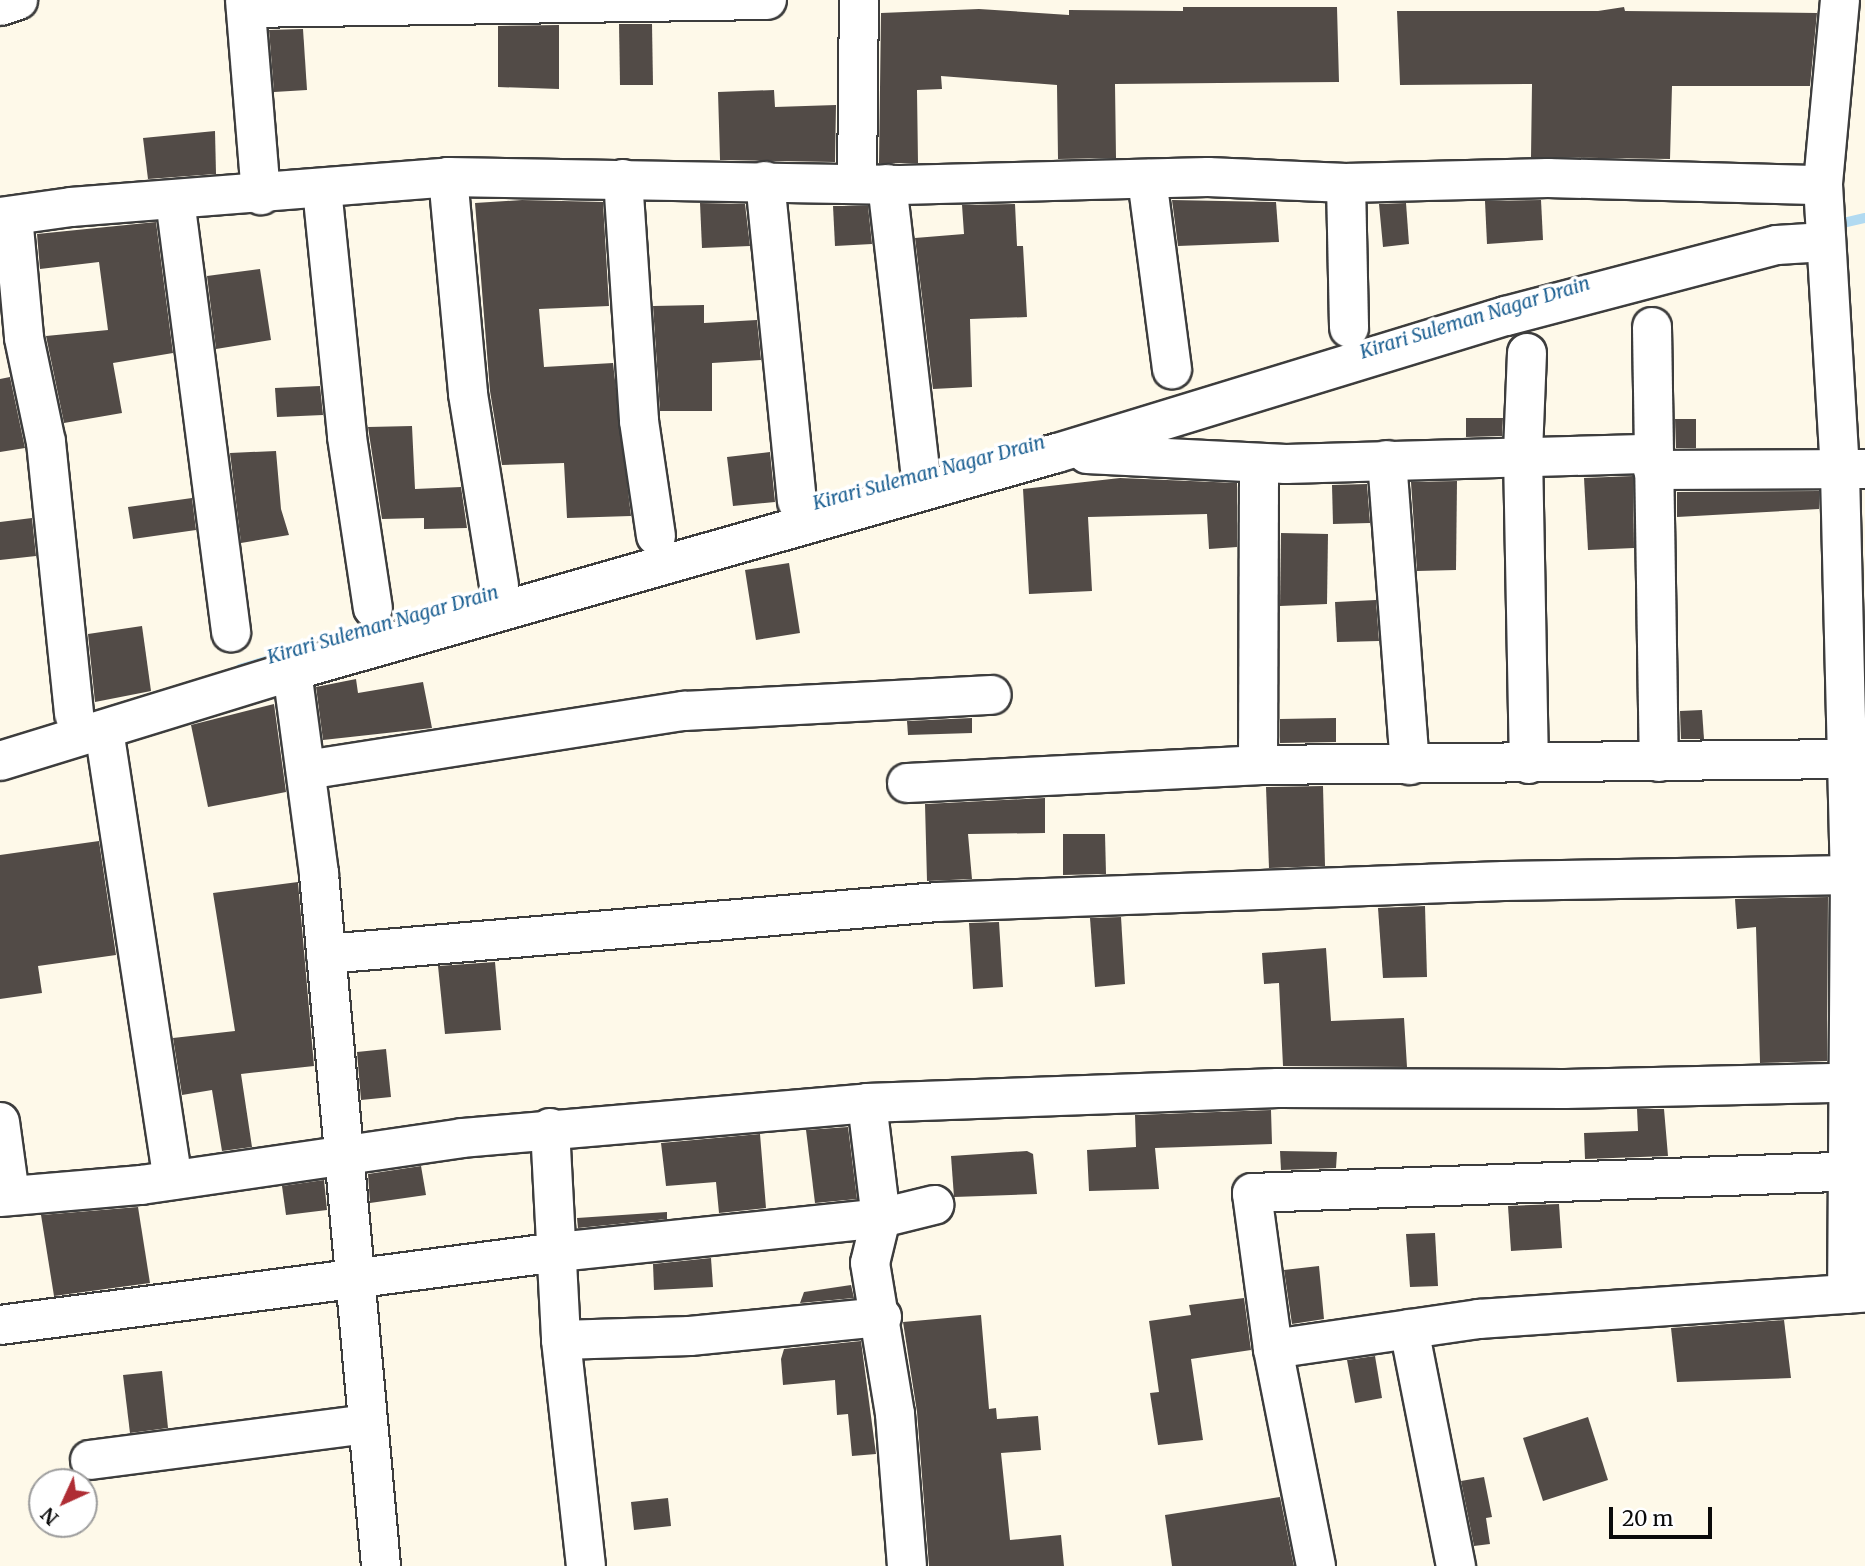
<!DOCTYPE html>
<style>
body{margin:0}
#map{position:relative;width:1865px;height:1566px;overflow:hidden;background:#fef9e9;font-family:Merriweather,serif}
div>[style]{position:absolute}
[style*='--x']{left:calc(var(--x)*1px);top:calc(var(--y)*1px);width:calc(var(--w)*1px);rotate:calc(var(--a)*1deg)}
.stream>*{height:10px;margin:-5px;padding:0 5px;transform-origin:5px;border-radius:5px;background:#b1daf1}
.building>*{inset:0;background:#524b47}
.roads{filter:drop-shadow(2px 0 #3d3d3d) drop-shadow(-2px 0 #3d3d3d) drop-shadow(0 2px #3d3d3d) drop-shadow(0 -2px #3d3d3d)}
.street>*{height:38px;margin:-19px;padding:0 19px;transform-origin:19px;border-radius:19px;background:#fff}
span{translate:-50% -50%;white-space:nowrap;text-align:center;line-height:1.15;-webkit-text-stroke:7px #fff;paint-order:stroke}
.water-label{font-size:19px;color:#1d6092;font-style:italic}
.north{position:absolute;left:28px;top:1468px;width:70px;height:70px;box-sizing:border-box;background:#fff;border:2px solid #9d9d9d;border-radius:50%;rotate:225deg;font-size:19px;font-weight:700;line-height:28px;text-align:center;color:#0a0a0a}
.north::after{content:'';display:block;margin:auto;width:24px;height:32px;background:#af2d34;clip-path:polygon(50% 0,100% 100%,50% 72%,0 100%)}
.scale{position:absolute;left:1609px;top:1507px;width:103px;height:32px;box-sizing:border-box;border:4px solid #0a0a0a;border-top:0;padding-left:9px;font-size:21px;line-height:24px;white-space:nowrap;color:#0a0a0a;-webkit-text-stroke:5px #fff;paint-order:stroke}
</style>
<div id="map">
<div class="stream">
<i style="--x:1830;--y:226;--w:36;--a:-13"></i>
<i style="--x:240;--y:669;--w:148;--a:-16.8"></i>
</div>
<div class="building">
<i style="clip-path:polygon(1183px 7px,1337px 7px,1339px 82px,1115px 84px,1116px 158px,1058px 159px,1057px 85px,941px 76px,942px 89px,917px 90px,918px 163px,879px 163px,881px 13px,979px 9px,1069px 15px,1069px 10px,1183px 11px)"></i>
<i style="clip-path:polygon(1624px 7px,1625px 11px,1817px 13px,1810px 86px,1672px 86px,1670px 159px,1531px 157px,1532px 84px,1400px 85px,1397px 11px,1598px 11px)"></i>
<i style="clip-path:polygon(619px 24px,652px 24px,653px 85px,620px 85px)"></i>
<i style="clip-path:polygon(559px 25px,559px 89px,498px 87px,498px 26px)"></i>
<i style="clip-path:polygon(303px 29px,307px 90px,274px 92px,269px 30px)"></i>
<i style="clip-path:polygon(774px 90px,775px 107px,836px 105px,835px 162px,720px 160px,718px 92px)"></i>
<i style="clip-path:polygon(215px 131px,216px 174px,148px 179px,143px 138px)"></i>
<i style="clip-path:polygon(522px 200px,603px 202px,609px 306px,539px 309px,544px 367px,613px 363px,631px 516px,567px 518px,564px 463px,502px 465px,490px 391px,475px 203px)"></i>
<i style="clip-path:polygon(1172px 200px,1276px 202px,1279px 242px,1178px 246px)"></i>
<i style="clip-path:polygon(1541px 200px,1543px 240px,1487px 244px,1485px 201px)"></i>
<i style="clip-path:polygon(700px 203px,745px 204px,750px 246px,702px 248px)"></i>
<i style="clip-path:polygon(1406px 203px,1409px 244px,1383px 247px,1379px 204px)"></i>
<i style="clip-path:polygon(1015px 204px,1017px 246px,1023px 246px,1027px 317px,970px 319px,972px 387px,933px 389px,915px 238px,964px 234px,962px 205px)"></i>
<i style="clip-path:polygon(833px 206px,868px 206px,872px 244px,835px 246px)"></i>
<i style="clip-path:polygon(156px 222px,173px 353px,113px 363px,122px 413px,64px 423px,46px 336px,108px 330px,99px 262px,40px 269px,37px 234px)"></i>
<i style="clip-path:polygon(260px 269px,271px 340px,216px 349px,207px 276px)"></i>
<i style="clip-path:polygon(704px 305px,704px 323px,757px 320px,761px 360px,712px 363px,712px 411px,660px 411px,653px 306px)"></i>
<i style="clip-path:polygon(10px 377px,25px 448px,0 452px,0 379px)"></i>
<i style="clip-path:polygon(320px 386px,323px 415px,277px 417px,275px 388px)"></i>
<i style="clip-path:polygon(1466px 418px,1503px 418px,1502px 436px,1466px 437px)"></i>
<i style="clip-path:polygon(1675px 419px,1696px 419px,1696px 448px,1676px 448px)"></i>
<i style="clip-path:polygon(412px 426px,415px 489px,461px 487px,467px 528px,424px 529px,424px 518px,382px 519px,368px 427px)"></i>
<i style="clip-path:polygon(276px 451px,281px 509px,289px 535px,241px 543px,230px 453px)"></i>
<i style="clip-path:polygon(770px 452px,775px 502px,733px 506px,727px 457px)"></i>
<i style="clip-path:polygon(1633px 476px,1634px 548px,1588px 550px,1584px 478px)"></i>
<i style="clip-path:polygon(1120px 478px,1237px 483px,1237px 547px,1209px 549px,1207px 514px,1088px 517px,1092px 591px,1029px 594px,1023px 489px)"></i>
<i style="clip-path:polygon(1457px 481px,1456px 570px,1417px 571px,1411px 482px)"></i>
<i style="clip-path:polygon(1367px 484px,1370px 523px,1333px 524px,1332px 485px)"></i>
<i style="clip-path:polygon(1819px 491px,1819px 509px,1677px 517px,1677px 492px)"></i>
<i style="clip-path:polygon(192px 498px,196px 530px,133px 539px,128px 507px)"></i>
<i style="clip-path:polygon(32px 518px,36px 556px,0 560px,0 522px)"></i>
<i style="clip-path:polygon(1281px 533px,1328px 534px,1327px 604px,1280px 606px)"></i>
<i style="clip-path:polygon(789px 563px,800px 633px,756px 640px,745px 570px)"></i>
<i style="clip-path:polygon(1376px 600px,1379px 641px,1337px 642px,1335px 602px)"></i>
<i style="clip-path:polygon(142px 626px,151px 691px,95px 702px,88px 634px)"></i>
<i style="clip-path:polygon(356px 679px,358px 693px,423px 682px,432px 728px,323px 740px,316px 687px)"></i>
<i style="clip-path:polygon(274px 704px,286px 792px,208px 807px,191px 725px)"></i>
<i style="clip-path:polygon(1702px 710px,1704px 739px,1681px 739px,1680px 711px)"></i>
<i style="clip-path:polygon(972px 718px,972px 733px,908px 735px,907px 721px)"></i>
<i style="clip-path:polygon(1336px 718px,1336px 742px,1280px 743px,1280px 719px)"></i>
<i style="clip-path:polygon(1323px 786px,1325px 866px,1269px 868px,1266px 787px)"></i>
<i style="clip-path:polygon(1045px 798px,1045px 833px,968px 834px,972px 879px,927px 881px,925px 804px)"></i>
<i style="clip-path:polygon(1063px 834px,1105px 834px,1106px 874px,1063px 875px)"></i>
<i style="clip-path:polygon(99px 841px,116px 955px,38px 966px,42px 993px,0 999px,0 855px)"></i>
<i style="clip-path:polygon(298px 882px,314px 1066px,241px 1074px,252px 1147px,222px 1151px,212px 1090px,182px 1095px,173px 1038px,235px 1031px,213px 893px)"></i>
<i style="clip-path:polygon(1828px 897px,1827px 1061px,1760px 1063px,1756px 927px,1737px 929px,1735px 899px)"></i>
<i style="clip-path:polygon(1425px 906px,1427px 977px,1383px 978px,1378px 908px)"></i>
<i style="clip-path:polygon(1121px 917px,1125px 984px,1095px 987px,1090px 918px)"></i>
<i style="clip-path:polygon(999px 922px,1003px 987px,973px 989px,969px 923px)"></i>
<i style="clip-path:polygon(1326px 948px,1331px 1021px,1404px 1018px,1407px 1067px,1283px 1066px,1279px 983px,1264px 984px,1262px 953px)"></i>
<i style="clip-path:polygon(495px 962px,501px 1030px,445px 1034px,438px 966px)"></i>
<i style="clip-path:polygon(386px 1049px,391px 1097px,361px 1100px,357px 1052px)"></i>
<i style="clip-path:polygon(1637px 1109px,1664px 1109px,1668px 1156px,1585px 1159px,1584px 1133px,1638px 1131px)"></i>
<i style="clip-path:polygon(1271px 1110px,1272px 1144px,1155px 1148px,1159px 1189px,1089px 1191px,1087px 1150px,1136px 1147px,1135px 1115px)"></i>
<i style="clip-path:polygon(848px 1127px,857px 1199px,815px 1203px,806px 1130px)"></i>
<i style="clip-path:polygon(760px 1134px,766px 1208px,719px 1213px,716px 1182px,666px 1186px,661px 1143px)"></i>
<i style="clip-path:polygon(1027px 1151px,1033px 1154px,1037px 1194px,954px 1197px,951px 1156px)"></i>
<i style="clip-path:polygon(1280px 1151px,1337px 1152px,1336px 1168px,1281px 1170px)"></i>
<i style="clip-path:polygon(421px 1166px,426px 1195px,370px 1203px,368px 1174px)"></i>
<i style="clip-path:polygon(324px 1180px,327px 1210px,286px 1215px,282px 1186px)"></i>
<i style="clip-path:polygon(1559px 1204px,1562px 1248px,1511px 1251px,1508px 1206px)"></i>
<i style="clip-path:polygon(138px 1207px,150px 1283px,54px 1296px,41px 1215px)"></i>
<i style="clip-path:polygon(667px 1212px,667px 1219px,578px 1228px,577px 1218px)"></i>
<i style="clip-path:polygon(1435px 1233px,1438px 1286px,1410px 1287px,1406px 1234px)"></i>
<i style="clip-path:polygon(711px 1258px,713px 1287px,654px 1290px,653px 1264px)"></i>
<i style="clip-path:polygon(1319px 1266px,1324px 1319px,1292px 1324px,1284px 1270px)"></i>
<i style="clip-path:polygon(851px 1285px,854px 1298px,800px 1303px,804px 1292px)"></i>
<i style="clip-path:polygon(1244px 1298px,1251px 1350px,1191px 1359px,1203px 1440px,1158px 1445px,1150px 1393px,1159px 1392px,1149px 1321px,1191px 1315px,1189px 1305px)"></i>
<i style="clip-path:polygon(981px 1315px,989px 1409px,996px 1408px,997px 1419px,1038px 1416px,1041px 1450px,1001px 1453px,1010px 1540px,1061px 1535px,1064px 1566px,929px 1566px,917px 1412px,903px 1322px)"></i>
<i style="clip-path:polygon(1784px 1320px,1791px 1378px,1677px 1382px,1671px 1328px)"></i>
<i style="clip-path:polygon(861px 1341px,876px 1454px,852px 1456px,848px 1414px,837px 1415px,835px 1380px,783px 1385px,781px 1359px,784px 1349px)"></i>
<i style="clip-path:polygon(1375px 1356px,1382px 1398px,1355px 1403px,1347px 1360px)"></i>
<i style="clip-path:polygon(162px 1371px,168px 1428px,130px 1433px,123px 1375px)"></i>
<i style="clip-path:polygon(1588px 1417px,1608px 1480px,1543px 1501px,1523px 1438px)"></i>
<i style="clip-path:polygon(1484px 1477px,1492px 1517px,1486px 1518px,1490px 1544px,1474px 1546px,1461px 1481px)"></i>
<i style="clip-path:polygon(1280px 1497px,1294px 1566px,1172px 1566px,1165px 1515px)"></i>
<i style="clip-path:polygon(668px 1498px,671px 1526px,634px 1530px,631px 1502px)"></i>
</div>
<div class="roads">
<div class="street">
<i style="--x:245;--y:0;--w:196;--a:85.3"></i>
<i style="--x:1840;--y:0;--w:186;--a:95.3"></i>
<i style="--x:1823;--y:185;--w:289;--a:86.6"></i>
<i style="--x:1840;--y:473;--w:402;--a:88.6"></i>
<i style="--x:1850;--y:875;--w:419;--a:90.4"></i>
<i style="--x:0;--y:6;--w:19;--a:-18"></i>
<i style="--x:246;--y:8;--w:521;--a:-0.88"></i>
<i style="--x:448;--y:177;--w:218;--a:84.7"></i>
<i style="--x:468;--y:394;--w:194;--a:80.8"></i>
<i style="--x:623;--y:179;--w:243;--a:86.2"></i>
<i style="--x:639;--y:421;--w:116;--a:81.6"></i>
<i style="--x:1147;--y:179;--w:192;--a:82.5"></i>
<i style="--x:765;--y:181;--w:322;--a:84.3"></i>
<i style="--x:1346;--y:183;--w:145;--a:88.8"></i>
<i style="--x:857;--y:184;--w:184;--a:-89.4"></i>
<i style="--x:887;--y:184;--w:286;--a:83.4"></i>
<i style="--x:322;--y:189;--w:249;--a:84.2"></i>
<i style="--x:347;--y:437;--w:173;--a:81.4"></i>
<i style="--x:175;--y:200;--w:436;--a:82.6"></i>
<i style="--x:13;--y:216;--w:122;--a:84.8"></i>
<i style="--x:24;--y:338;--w:106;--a:78.1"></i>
<i style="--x:46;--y:442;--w:274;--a:84.1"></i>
<i style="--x:0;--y:217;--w:72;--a:-8"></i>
<i style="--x:71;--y:207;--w:378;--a:-4.5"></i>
<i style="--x:448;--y:177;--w:452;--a:1"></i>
<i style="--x:900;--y:185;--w:308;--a:-1.5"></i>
<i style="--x:1208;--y:177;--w:138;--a:2.5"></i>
<i style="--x:1346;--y:183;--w:202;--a:-1.4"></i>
<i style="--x:1548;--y:178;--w:275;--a:1.5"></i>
<i style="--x:1652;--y:327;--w:435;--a:89.1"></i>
<i style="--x:1527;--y:353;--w:101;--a:92.3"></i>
<i style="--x:1523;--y:454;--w:310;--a:88.9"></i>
<i style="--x:1087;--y:454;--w:199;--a:2.9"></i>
<i style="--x:1286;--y:464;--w:366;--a:-1.6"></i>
<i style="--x:1387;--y:460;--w:306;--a:85.7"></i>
<i style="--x:1653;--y:470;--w:212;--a:-0.3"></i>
<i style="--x:292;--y:671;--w:205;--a:82.4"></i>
<i style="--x:319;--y:874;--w:695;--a:84.88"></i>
<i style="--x:104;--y:730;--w:455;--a:81.3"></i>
<i style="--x:0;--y:761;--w:306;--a:-17.1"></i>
<i style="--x:292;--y:671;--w:795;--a:-15.91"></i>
<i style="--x:1057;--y:453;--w:469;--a:-17"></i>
<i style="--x:1506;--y:316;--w:280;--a:-14.7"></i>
<i style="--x:1777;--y:245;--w:48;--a:-3.6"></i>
<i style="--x:1258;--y:765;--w:302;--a:-89.8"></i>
<i style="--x:306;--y:770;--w:383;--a:-8.9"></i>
<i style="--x:684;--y:711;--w:308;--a:-3"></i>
<i style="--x:907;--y:783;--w:351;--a:-2.9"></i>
<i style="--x:1258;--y:765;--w:588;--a:-0.58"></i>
<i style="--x:326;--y:954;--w:613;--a:-4.86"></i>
<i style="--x:937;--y:902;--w:567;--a:-2.12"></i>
<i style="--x:1504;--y:881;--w:361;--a:-1"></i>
<i style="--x:867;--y:1103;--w:116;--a:83.1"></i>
<i style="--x:881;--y:1218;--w:46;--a:103.7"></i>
<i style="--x:870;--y:1263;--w:153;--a:80.6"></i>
<i style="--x:895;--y:1414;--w:152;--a:85.5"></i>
<i style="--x:0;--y:1122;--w:74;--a:82.2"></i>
<i style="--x:550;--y:1128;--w:212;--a:87"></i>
<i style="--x:561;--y:1340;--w:227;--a:83.7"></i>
<i style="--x:0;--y:1197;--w:142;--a:-4.9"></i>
<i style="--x:141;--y:1185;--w:324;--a:-8.3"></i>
<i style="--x:462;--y:1138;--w:407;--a:-4.9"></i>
<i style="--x:867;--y:1103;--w:411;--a:-2.1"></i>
<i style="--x:1278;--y:1088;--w:287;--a:0.2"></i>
<i style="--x:1565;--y:1089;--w:300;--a:-1.3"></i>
<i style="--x:0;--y:1325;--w:563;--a:-7.45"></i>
<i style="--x:558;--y:1252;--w:325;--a:-6"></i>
<i style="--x:881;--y:1218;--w:55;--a:-13.8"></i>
<i style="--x:1409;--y:1329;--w:242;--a:78.8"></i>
<i style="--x:561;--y:1340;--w:129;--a:-1.8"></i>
<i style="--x:690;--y:1336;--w:193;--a:-5.7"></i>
<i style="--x:1273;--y:1349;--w:208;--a:-8.3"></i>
<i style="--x:1479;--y:1319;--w:387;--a:-3.9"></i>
<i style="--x:90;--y:1460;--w:280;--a:-7.4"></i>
<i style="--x:1316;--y:1566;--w:221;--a:-101.2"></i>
<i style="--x:1273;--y:1349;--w:157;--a:-97.7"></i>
<i style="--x:1252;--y:1193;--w:613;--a:-2.06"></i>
</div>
</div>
<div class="water-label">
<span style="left:1475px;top:318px;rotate:-17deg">Kirari Suleman Nagar Drain</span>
<span style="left:929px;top:473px;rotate:-15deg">Kirari Suleman Nagar Drain</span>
<span style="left:383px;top:625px;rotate:-16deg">Kirari Suleman Nagar Drain</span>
</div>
<div class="north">N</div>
<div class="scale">20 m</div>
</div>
